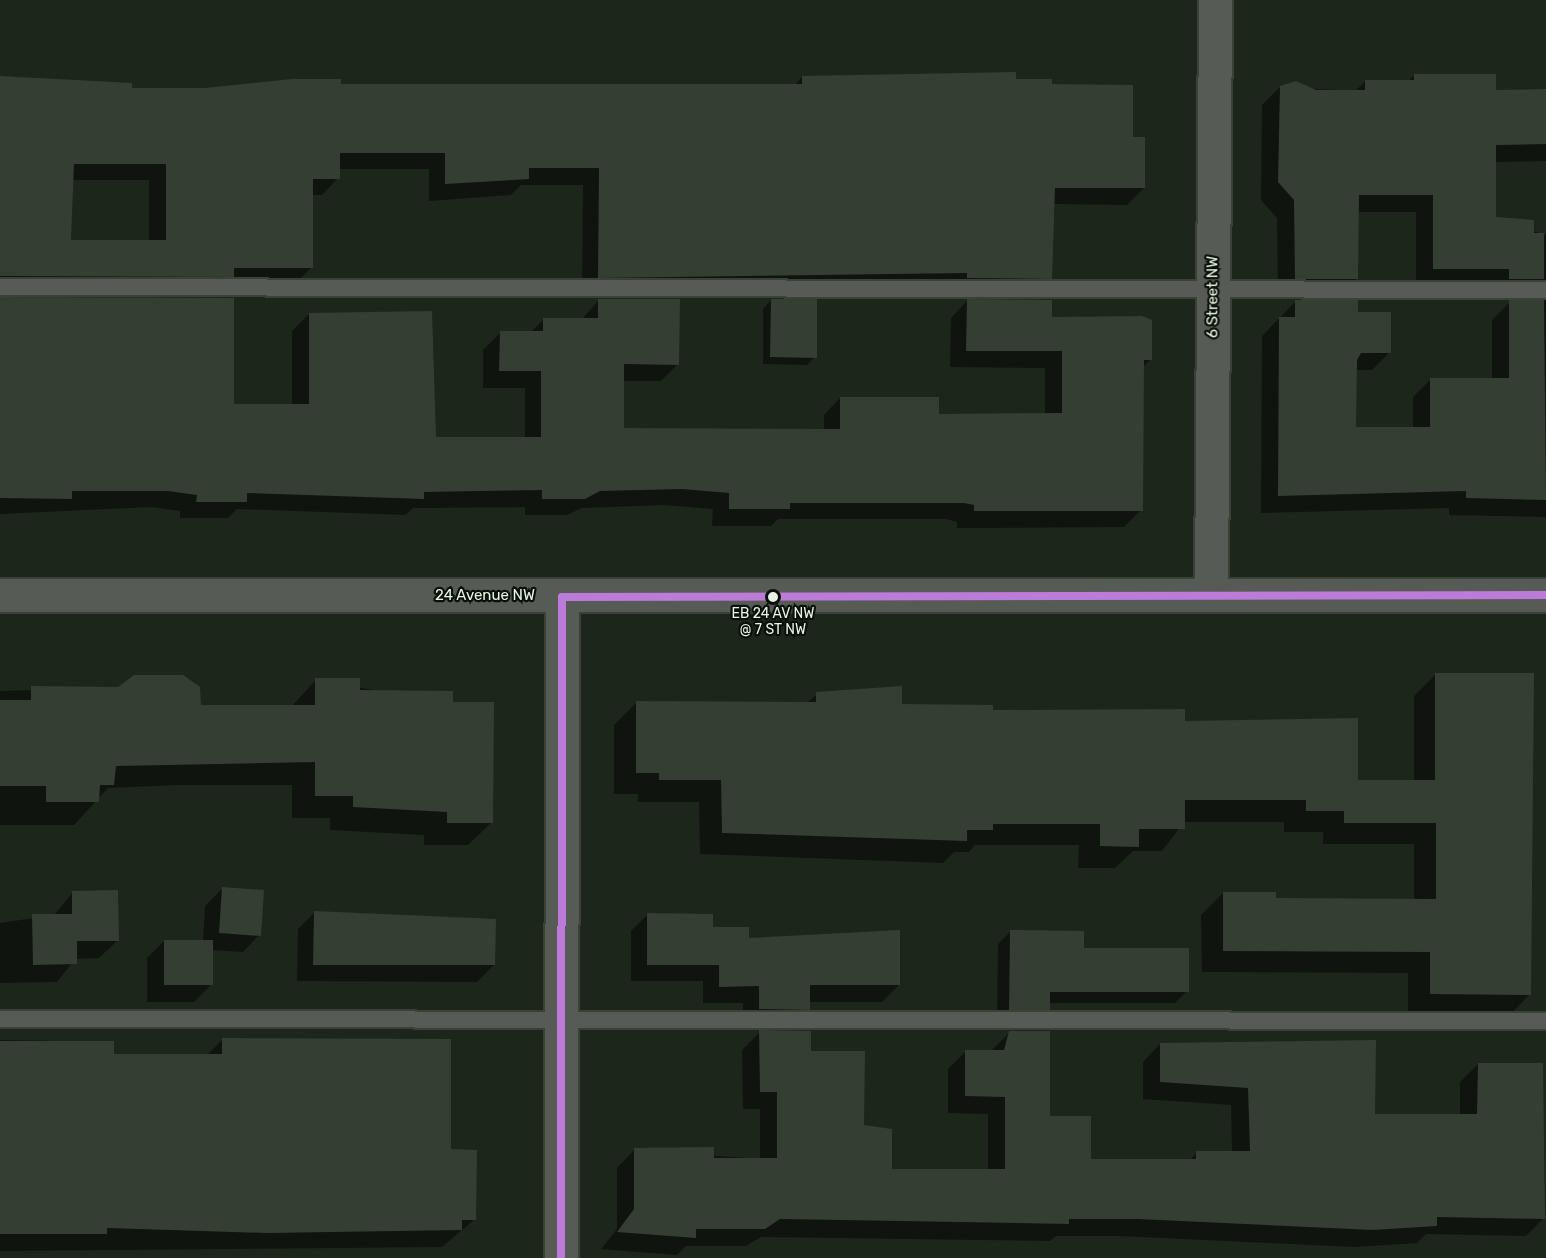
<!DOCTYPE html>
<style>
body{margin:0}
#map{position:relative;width:1546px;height:1258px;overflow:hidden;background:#1d261b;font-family:Rubik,sans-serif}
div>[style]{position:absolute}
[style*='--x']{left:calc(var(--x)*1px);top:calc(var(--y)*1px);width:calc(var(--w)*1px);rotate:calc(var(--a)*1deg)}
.shadow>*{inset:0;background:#0007}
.building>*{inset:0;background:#353e33}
.roads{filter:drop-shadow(2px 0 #3a4238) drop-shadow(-2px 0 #3a4238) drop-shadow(0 2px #3a4238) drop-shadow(0 -2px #3a4238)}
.service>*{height:16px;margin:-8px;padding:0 8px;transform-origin:8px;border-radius:8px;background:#575b56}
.minor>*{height:33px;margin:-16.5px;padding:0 16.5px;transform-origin:16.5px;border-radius:16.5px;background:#575b56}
.bus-1>*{height:8px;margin:-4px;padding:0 4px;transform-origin:4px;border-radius:4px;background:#bd7bd9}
.dots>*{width:16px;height:16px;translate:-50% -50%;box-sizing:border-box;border:3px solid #0a1108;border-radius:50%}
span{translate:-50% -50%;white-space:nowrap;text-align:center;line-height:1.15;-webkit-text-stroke:4.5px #0a1108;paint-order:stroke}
.bus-label{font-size:14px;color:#e7f3e5}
.street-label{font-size:15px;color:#e7f3e5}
</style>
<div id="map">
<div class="shadow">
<i style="clip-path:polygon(1414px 75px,1494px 92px,1546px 91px,1546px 161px,1494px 162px,1494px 219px,1546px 235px,1546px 517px,1449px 515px,1449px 508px,1261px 513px,1262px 336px,1295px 302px,1356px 313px,1390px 352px,1372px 370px,1355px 370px,1354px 429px,1413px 429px,1413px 397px,1431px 379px,1492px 379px,1492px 320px,1510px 302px,1534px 302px,1529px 297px,1416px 286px,1416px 212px,1357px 212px,1356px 279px,1339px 296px,1278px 296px,1277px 218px,1261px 200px,1262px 105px,1280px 87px,1355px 91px,1365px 82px,1408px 82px)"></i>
<i style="clip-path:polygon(evenodd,802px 77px,1051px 86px,1132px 138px,1144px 188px,1127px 205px,1053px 204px,1051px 278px,1034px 295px,582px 294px,583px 185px,521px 185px,511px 195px,429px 201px,429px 169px,339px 169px,338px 178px,322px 195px,312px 195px,312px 267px,295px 284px,0 293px,0 78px,131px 90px,795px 85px,802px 77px,72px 180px,149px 180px,149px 242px,70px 242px,72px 180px)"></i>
<i style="clip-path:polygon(0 299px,233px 405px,292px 405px,292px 331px,309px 314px,434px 438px,525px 438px,525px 388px,483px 388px,483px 350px,500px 333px,530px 333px,543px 320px,582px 319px,599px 300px,678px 364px,661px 381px,623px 381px,623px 430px,824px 431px,824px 415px,840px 398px,937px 416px,1045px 415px,1045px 368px,950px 367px,951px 318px,967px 301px,1051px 318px,1150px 360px,1142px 368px,1141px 510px,1124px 527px,957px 528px,957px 522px,946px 519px,778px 519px,771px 526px,712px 526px,713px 509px,664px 505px,582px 508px,567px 515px,525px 515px,525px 507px,413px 508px,405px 515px,237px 509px,228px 518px,180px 518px,180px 511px,151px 507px,0 514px)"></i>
<i style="clip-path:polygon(771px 300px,815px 357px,807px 365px,763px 364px,763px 309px)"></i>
<i style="clip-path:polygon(1436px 674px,1530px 994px,1508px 1017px,1408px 1016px,1408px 973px,1202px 972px,1201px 915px,1223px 893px,1274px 900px,1414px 901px,1414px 844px,1323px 844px,1323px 832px,1284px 832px,1284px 822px,1184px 822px,1162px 851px,1133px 851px,1115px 868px,1078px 868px,1079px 845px,975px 845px,969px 852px,954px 852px,943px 863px,700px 854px,699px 802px,638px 802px,638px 794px,614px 794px,614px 725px,636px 703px,807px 703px,817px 694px,900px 705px,1184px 722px,1357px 781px,1414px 781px,1414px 696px)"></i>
<i style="clip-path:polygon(316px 680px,452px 704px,492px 822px,468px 845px,424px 845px,424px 835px,330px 830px,330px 818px,292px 818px,292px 785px,177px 785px,108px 788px,74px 825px,0 825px,0 691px,118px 688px,199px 706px,292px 706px)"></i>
<i style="clip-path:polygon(222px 889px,259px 935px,243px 952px,211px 950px,211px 985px,194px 1002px,147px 1002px,147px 958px,164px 941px,203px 941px,205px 906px)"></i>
<i style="clip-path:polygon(73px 892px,118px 940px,99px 958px,75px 959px,57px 982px,0 983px,0 923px,54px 915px)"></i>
<i style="clip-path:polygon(315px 912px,494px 965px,477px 982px,297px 981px,298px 929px)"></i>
<i style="clip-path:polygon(648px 914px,711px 929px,899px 985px,882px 1002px,809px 1002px,809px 1009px,792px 1026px,743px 1026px,743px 1003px,703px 1003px,703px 981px,631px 981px,631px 931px)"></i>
<i style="clip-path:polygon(1010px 932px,1082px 950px,1187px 991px,1175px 1003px,1048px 1003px,1036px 1022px,997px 1022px,998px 944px)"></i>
<i style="clip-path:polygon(760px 1032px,809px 1052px,891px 1170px,988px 1170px,988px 1114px,948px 1113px,948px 1069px,966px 1051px,992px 1050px,1010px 1032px,1048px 1118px,1090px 1161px,1189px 1161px,1197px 1152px,1232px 1152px,1231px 1105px,1143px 1099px,1143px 1062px,1160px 1044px,1374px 1116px,1460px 1116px,1460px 1082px,1478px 1064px,1544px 1218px,1526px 1236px,1426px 1234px,1417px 1243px,1354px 1247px,1119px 1236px,1056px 1236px,1050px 1241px,761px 1237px,746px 1246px,686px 1246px,677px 1255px,601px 1249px,617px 1229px,617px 1168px,634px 1150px,760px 1159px,760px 1109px,743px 1109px,742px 1050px)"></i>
<i style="clip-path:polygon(223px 1039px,450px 1151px,475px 1219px,442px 1247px,0 1251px,0 1040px,113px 1042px,113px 1055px,207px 1055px)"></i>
</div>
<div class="building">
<i style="clip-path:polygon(evenodd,1016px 72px,1016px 79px,1052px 79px,1052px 84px,1133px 85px,1133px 137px,1145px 137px,1145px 188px,1055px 188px,1052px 279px,967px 278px,967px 273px,598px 278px,599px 168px,529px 168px,529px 179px,445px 184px,445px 153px,340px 153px,340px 179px,313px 179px,313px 268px,234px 268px,234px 277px,0 276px,0 76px,132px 83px,132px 88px,205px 88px,292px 79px,341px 79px,341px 84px,802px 84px,802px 76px,1016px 72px,74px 164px,166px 164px,166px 240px,71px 240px,74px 164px)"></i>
<i style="clip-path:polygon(1414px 74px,1496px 74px,1496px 90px,1546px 89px,1546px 144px,1496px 145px,1496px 217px,1534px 220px,1534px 233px,1544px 233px,1544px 279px,1509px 279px,1509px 269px,1433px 269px,1433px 195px,1359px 195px,1358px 279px,1295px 279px,1294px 200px,1278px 182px,1280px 86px,1296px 81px,1316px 90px,1365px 90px,1365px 80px,1414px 80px)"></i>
<i style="clip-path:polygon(0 297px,234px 298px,234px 404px,309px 404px,309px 313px,432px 311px,436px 437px,541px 437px,541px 371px,499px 371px,500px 331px,543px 331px,543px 318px,598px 318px,598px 299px,680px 299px,679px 365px,624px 364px,624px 428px,840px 429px,840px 397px,939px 397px,939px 414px,1062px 413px,1062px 351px,966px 351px,967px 299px,1052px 300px,1052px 317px,1142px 316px,1152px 320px,1152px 360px,1144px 360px,1143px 511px,974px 511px,974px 505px,964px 503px,790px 503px,790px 509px,729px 509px,729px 493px,682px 489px,600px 491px,585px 499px,542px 499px,542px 490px,424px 492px,424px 499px,247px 493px,247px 502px,196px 502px,197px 495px,168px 491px,72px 491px,72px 499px,0 498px)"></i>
<i style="clip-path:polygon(771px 299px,817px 299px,817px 358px,770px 357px)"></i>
<i style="clip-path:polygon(1295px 300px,1358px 300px,1358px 312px,1391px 312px,1391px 353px,1361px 353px,1357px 360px,1356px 427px,1430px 427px,1430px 378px,1509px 378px,1509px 300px,1544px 300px,1546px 500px,1466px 498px,1466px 491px,1278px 496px,1279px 317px,1295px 317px)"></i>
<i style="clip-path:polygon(1435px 673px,1534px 673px,1531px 995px,1430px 994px,1430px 952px,1223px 951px,1223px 892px,1276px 892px,1276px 898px,1436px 899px,1436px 823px,1344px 823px,1344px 811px,1306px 811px,1306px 800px,1185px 800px,1185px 829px,1139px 829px,1139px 847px,1100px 846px,1100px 824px,993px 824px,993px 830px,967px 830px,967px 841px,722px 833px,721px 780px,659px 780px,659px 773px,636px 773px,636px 701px,816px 702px,816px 692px,902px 686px,902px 704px,993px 705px,993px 710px,1185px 709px,1185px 721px,1358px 718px,1358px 780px,1435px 780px)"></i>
<i style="clip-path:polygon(134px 675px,183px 675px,200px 687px,201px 705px,315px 705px,315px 678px,360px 678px,360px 690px,453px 691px,453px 702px,494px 702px,493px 823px,447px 823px,447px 812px,353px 807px,353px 796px,315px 796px,315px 762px,116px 766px,114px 785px,100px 785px,99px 802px,46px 802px,46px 786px,0 786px,0 700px,31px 700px,31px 686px,118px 687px)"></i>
<i style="clip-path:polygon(222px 887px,264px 890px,261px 936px,219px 933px)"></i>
<i style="clip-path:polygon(118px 890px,119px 941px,77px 941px,77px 964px,33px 965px,32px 914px,72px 914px,72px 891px)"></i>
<i style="clip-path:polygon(314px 911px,496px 919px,495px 965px,313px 965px)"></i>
<i style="clip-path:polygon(647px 913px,713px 914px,713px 927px,749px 927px,749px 938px,900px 930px,900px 985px,810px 985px,810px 1010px,759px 1009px,759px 986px,719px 987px,719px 965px,647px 965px)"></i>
<i style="clip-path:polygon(1010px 930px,1084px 931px,1084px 948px,1189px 948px,1189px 992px,1050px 992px,1050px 1010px,1009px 1010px)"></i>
<i style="clip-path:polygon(164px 940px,213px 940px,213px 985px,164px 985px)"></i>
<i style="clip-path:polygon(759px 1030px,811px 1031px,811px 1051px,865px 1051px,864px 1125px,892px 1129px,892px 1169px,1005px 1169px,1005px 1097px,965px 1096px,965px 1050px,1004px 1050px,1009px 1031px,1050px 1031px,1050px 1116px,1091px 1116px,1091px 1159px,1196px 1159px,1196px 1151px,1250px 1151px,1248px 1088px,1160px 1082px,1160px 1043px,1376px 1040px,1375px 1114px,1477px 1114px,1478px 1063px,1543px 1063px,1545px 1219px,1437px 1217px,1437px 1226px,1373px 1230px,1138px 1219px,1069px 1219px,1069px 1224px,780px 1219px,765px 1229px,696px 1229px,696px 1238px,617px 1232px,634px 1209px,634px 1148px,714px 1147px,714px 1158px,777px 1158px,777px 1092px,760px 1092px)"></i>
<i style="clip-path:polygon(222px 1038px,451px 1039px,451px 1149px,477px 1150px,476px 1220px,462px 1220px,462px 1230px,267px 1233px,107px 1228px,107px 1234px,0 1234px,0 1041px,114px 1041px,114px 1054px,222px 1054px)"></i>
</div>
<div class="roads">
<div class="service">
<i style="--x:0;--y:287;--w:1546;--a:0.11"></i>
<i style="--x:0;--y:1019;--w:1546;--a:0.07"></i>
</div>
<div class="minor">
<i style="--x:1211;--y:594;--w:594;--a:-89.61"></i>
<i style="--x:0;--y:595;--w:1546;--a:0"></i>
<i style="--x:561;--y:1258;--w:661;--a:-89.91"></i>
</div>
</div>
<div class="bus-1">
<i style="--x:561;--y:1258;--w:661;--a:-89.91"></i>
<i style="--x:562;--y:597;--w:984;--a:-0.12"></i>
</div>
<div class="dots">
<i style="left:773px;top:597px;background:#e7f3e5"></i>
</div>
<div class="bus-label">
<span style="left:773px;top:622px">EB 24 AV NW<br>@ 7 ST NW</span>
</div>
<div class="street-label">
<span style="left:1213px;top:297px;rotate:-90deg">6 Street NW</span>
<span style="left:485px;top:596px">24 Avenue NW</span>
</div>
</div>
